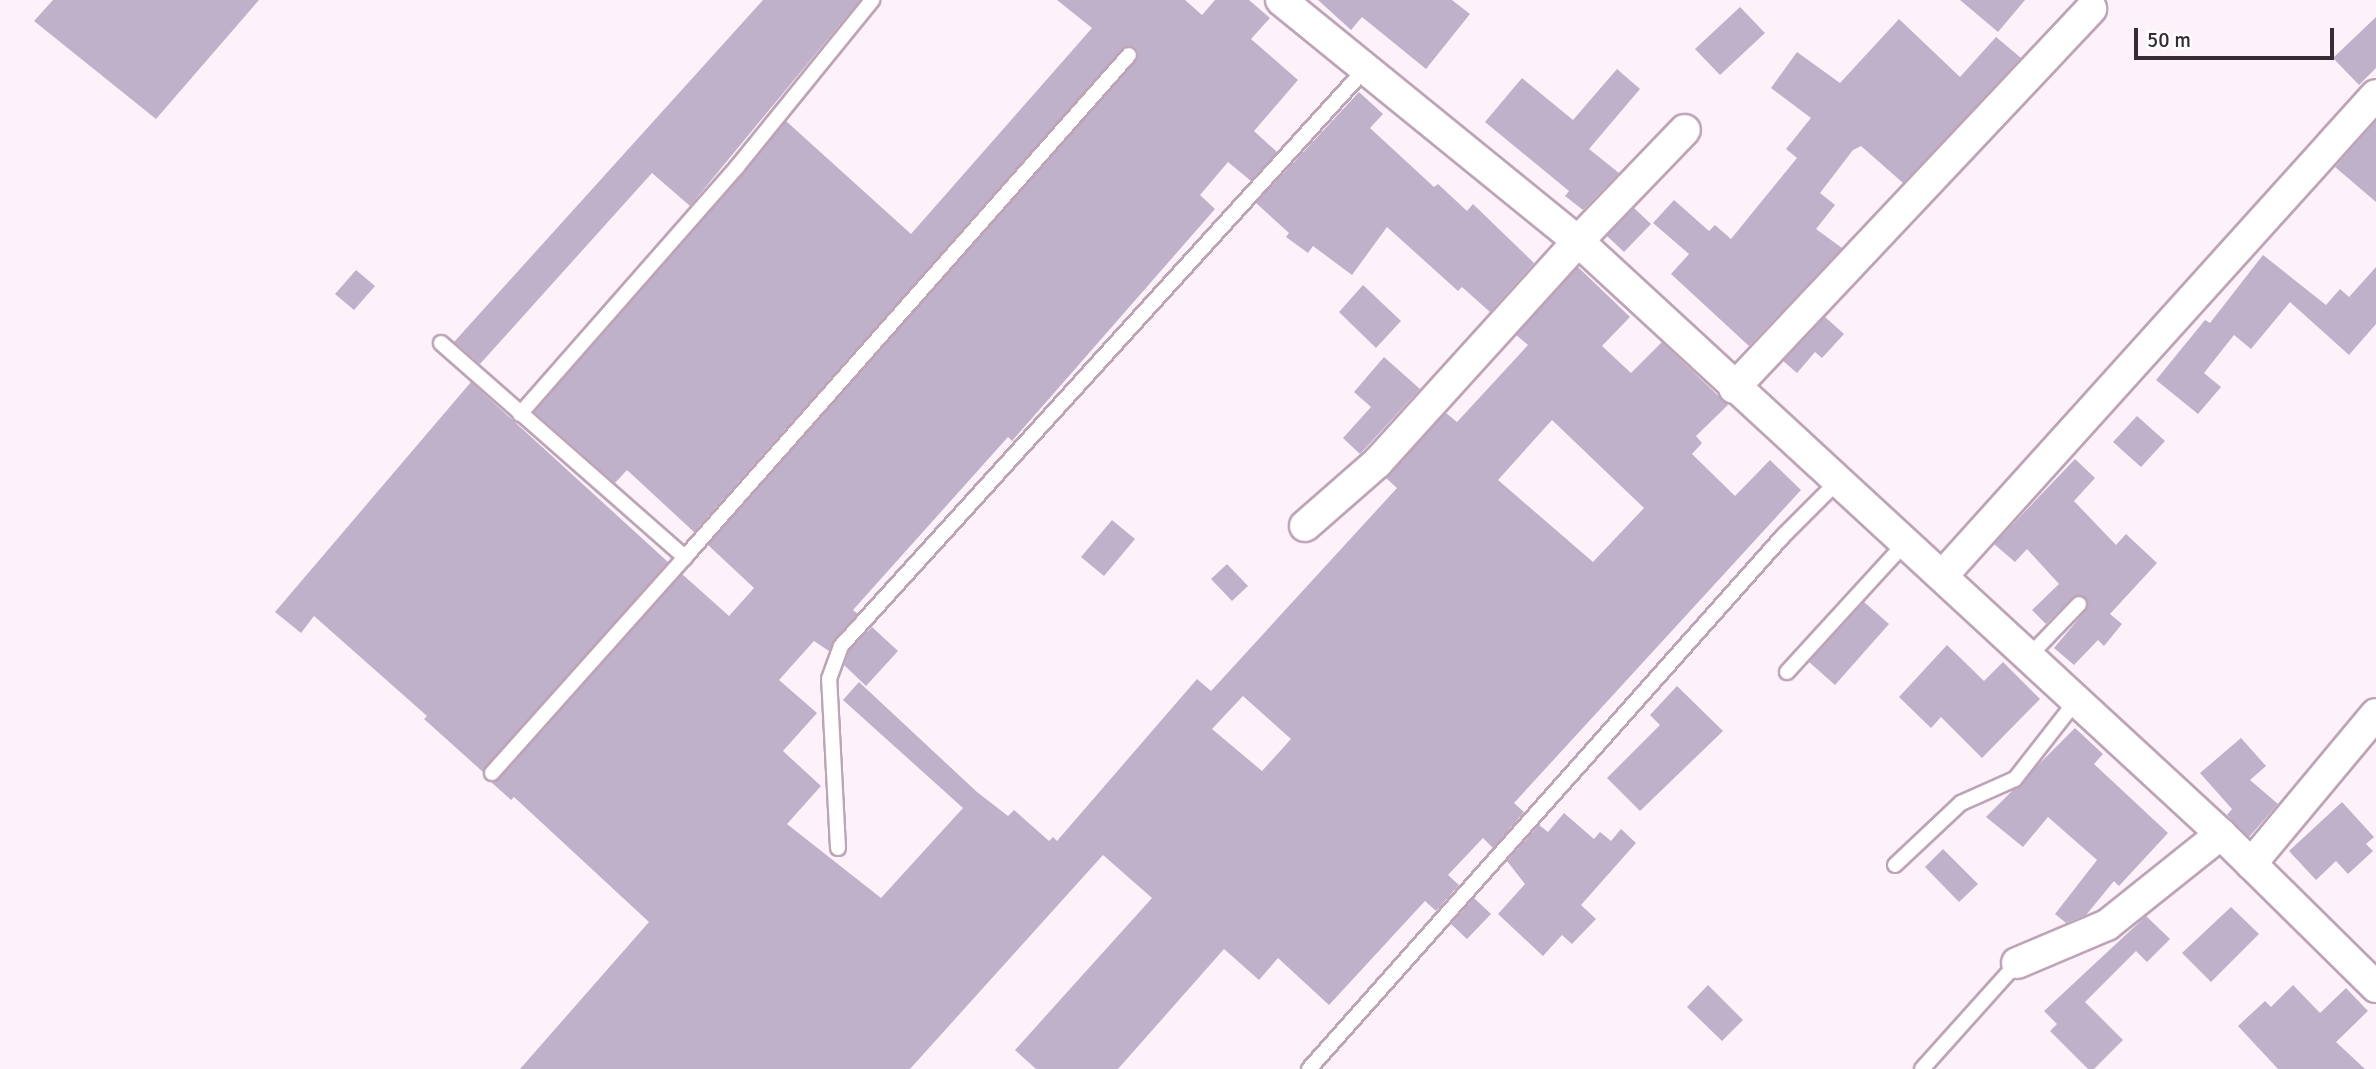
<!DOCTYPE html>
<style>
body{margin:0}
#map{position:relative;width:2376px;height:1069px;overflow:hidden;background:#fdf2fa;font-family:Signika,sans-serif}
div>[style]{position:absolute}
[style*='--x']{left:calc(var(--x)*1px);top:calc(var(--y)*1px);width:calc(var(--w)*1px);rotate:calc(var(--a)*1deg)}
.building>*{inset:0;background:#bfb1ca}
.roads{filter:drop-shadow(2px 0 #bda4b7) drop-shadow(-2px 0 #bda4b7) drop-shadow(0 2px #bda4b7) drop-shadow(0 -2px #bda4b7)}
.service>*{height:14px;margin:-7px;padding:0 7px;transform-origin:7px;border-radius:7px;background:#fff}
.minor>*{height:30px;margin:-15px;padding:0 15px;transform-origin:15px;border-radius:15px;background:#fff}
span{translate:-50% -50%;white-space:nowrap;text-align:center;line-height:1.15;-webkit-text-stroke:7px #fff;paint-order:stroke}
.scale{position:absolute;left:2134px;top:28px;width:200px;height:32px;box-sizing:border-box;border:4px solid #362c33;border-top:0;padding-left:9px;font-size:21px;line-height:24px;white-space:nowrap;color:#362c33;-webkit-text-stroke:5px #fff;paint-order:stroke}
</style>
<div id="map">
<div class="building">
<i style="clip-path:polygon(53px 0,259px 0,156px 119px,34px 21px)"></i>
<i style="clip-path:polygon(763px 0,860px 0,690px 206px,652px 173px,480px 364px,454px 342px)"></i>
<i style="clip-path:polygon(evenodd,1057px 0,1185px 0,1202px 15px,1215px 0,1249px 0,1270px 18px,1251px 39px,1298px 80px,1254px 131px,1277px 152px,1251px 181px,1228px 162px,1200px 195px,1215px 209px,1012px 441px,1008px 437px,853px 610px,858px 614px,829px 651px,814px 641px,779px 680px,817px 713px,783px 751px,821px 786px,787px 824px,881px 898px,963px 808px,843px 700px,859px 682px,977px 792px,1008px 816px,1014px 810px,1049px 841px,1053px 837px,1057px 841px,1197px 679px,1211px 691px,1397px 488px,1386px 478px,1446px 413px,1457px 422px,1528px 345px,1516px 335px,1578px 267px,1630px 317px,1602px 346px,1631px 373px,1662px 342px,1728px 405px,1696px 436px,1702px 443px,1692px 454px,1735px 496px,1770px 460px,1801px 490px,1514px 803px,1524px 812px,1493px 848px,1483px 838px,1448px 875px,1459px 885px,1436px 911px,1425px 901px,1329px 1005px,1278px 958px,1259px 980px,1224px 949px,1118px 1069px,1036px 1069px,1015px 1050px,1152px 898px,1103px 855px,910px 1069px,520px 1069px,649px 922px,514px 797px,511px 800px,491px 782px,499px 779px,682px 574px,729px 616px,754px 588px,708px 545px,1136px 61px,1138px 51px,1130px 46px,1122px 49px,694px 532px,627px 470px,615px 483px,534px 412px,786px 121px,911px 234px,1092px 28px,1057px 0,1552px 420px,1644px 508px,1593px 562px,1498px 480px,1552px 420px,1057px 0,1243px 696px,1291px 739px,1262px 771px,1212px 729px,1243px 696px)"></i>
<i style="clip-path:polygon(1318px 0,1452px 0,1470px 14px,1426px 69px,1362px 17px,1351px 30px)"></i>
<i style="clip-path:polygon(1960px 0,2025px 0,1998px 32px)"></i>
<i style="clip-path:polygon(1740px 7px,1765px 33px,1720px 75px,1695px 49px)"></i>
<i style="clip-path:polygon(2376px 17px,2376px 68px,2359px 85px,2333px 58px)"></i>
<i style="clip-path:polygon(1899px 19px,1960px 77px,1996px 37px,2021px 58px,1903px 183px,1861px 146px,1853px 150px,1820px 193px,1835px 205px,1816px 229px,1842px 248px,1749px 346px,1671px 274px,1689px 254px,1653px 223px,1674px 200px,1709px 231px,1715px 225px,1731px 239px,1797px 158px,1786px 149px,1811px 118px,1771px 88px,1797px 52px,1840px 83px)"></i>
<i style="clip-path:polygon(1617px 69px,1640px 89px,1589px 149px,1619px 173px,1583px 210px,1565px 196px,1569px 191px,1485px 122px,1522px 78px,1573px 120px)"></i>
<i style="clip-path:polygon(1359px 92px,1383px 114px,1370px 128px,1434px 187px,1438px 184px,1467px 211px,1473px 204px,1534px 263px,1490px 312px,1462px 287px,1458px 291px,1387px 227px,1352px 275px,1313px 246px,1308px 253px,1286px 237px,1289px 233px,1256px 203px)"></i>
<i style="clip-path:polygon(2376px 121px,2376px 202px,2335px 167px)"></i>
<i style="clip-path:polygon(1634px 208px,1651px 224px,1624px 252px,1607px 236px)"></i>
<i style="clip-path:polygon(2263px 255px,2326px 305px,2340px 289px,2349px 297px,2376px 267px,2376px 324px,2349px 355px,2290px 302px,2251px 349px,2234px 335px,2204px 373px,2221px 387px,2198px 414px,2156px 380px,2205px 320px,2210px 323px)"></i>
<i style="clip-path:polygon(356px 270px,375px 286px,354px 310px,335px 294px)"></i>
<i style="clip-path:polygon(1363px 285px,1401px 321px,1376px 348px,1339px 312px)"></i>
<i style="clip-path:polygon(1825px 317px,1844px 334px,1822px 358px,1815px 352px,1797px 373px,1783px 361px)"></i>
<i style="clip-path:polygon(1384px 357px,1420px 389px,1360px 454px,1343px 438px,1371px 407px,1354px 392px)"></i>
<i style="clip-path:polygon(471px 382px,668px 562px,483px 772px,424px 719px,427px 716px,314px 616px,301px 633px,275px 612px)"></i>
<i style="clip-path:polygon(2137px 416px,2165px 441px,2141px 467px,2113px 442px)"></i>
<i style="clip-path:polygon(2075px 459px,2095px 478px,2074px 501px,2116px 545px,2126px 534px,2157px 563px,2110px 614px,2122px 624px,2104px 646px,2098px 640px,2074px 665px,2054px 648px,2086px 610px,2086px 598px,2073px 597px,2046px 624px,2032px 610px,2059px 584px,2027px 549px,2015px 562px,1994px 544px)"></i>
<i style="clip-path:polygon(1112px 520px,1135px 539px,1104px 576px,1081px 557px)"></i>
<i style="clip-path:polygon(1227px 564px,1248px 586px,1232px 601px,1211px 579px)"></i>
<i style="clip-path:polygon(1864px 602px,1889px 624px,1835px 685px,1809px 662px)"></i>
<i style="clip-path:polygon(872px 627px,898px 651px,866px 686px,844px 665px,849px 651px)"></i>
<i style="clip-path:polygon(1947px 645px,1984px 681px,2003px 662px,2040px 699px,1982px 758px,1941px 717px,1931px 728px,1899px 697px)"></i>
<i style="clip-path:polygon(1677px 686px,1723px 731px,1640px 811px,1607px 778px,1660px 725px,1650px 715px)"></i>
<i style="clip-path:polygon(2075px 728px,2103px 754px,2094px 764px,2168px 833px,2119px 886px,2114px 881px,2086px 915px,2066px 923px,2055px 914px,2097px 860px,2048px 817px,2023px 847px,1986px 817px)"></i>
<i style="clip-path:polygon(2241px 738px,2266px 766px,2250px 780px,2278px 804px,2249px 837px,2227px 815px,2232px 809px,2200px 773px)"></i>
<i style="clip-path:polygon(2342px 802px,2374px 837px,2366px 844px,2373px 851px,2348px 874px,2336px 861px,2316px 880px,2289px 851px)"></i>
<i style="clip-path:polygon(1564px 813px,1594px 839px,1600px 832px,1611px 841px,1621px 829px,1636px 843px,1581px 905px,1596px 919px,1572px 944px,1562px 935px,1543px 956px,1498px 914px,1525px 884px,1507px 861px,1539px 825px,1548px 832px)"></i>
<i style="clip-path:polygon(1943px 849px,1978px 884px,1959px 902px,1925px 867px)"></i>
<i style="clip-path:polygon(1474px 898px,1491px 914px,1467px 939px,1451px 924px)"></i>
<i style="clip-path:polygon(2231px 907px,2259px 934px,2211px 982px,2182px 953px)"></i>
<i style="clip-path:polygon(2146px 916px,2170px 939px,2147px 962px,2136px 951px,2085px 1002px,2123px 1040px,2094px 1069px,2088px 1069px,2050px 1031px,2057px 1024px,2044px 1011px)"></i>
<i style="clip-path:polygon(1708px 985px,1743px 1020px,1722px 1041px,1687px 1007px)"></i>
<i style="clip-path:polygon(2293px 985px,2320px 1013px,2346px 988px,2368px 1011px,2336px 1042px,2365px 1069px,2278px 1069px,2238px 1026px,2265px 1001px,2271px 1007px)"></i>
</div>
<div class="roads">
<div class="service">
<i style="--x:441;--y:343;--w:325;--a:41.3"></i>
<i style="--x:685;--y:557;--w:670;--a:-48.51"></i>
<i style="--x:520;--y:414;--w:329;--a:-48.7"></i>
<i style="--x:737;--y:167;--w:215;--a:-51"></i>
<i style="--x:2029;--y:656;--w:72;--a:-46.1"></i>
<i style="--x:1787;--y:672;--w:176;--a:-47.5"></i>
<i style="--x:492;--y:773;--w:290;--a:-48.2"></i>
<i style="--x:838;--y:848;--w:169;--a:-93"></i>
<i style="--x:829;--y:679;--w:35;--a:-70"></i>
<i style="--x:841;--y:646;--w:782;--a:-47.75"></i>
<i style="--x:1895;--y:865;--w:91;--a:-43.2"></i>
<i style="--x:1961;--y:803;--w:59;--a:-24"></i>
<i style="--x:2015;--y:779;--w:99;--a:-52"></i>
<i style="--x:1309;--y:1069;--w:713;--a:-48.35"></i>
<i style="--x:1783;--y:536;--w:79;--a:-45"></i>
<i style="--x:1922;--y:1069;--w:142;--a:-48.1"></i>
</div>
<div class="minor">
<i style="--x:1281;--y:0;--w:382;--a:39.1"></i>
<i style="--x:1578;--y:241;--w:875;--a:42.68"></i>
<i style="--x:2221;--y:834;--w:218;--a:44.6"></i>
<i style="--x:1734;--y:388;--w:521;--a:-46.71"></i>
<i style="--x:1305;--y:526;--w:96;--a:-41.2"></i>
<i style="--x:1377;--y:463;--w:299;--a:-47.8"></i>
<i style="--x:1578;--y:241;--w:154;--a:-46.1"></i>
<i style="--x:1943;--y:575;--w:646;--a:-47.95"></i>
<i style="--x:2251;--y:864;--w:195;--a:-50.2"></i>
<i style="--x:2017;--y:963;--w:98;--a:-22.9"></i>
<i style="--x:2107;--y:925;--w:146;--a:-38.6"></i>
</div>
</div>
<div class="scale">50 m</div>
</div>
